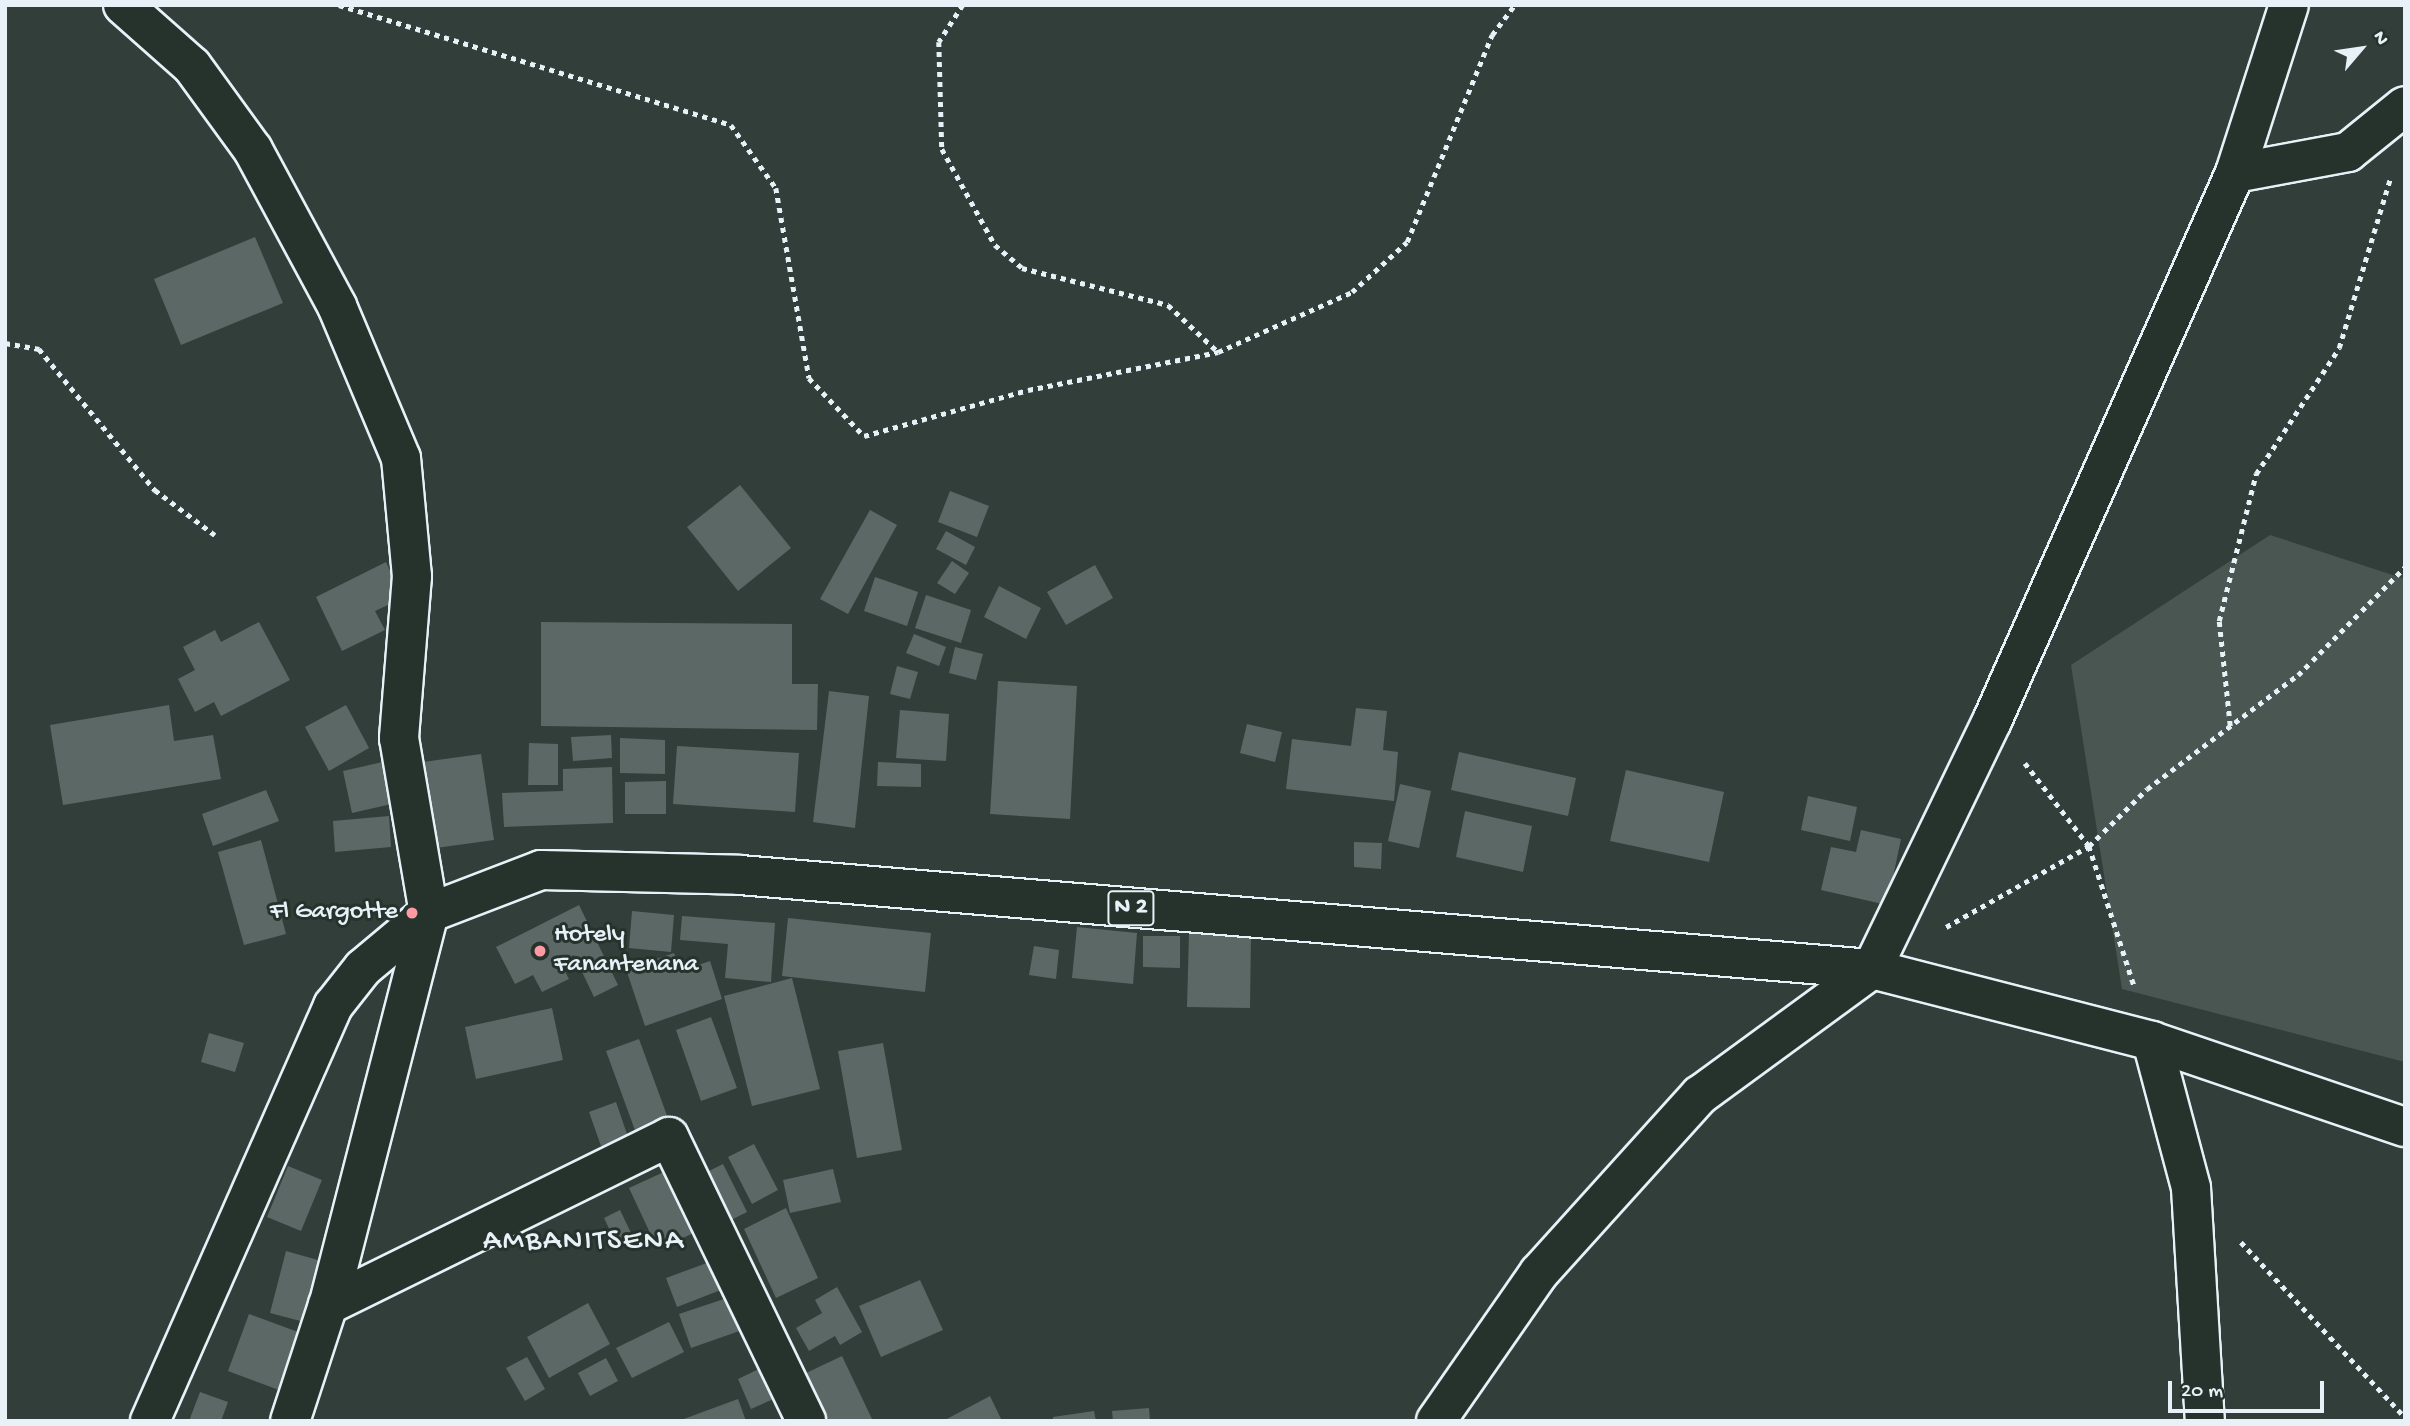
<!DOCTYPE html>
<style>
body{margin:0}
#map{position:relative;width:2410px;height:1426px;overflow:hidden;background:#323e39;font-family:"Gochi Hand",sans-serif}
div>[style]{position:absolute}
[style*='--x']{left:calc(var(--x)*1px);top:calc(var(--y)*1px);width:calc(var(--w)*1px);rotate:calc(var(--a)*1deg)}
.green>*{inset:0;background:#495651}
.building>*{inset:0;background:#5c6865}
.path>*{height:4.5px;margin-top:-2.25px;transform-origin:0;background:repeating-linear-gradient(90deg,#e8f1f8 0 5px,transparent 0 10px)}
.roads{filter:drop-shadow(2px 0 #e8f1f8) drop-shadow(-2px 0 #e8f1f8) drop-shadow(0 2px #e8f1f8) drop-shadow(0 -2px #e8f1f8)}
.minor>*{height:38px;margin:-19px;padding:0 19px;transform-origin:19px;border-radius:19px;background:#26332d}
.major>*{height:38px;margin:-19px;padding:0 19px;transform-origin:19px;border-radius:19px;background:#26332d}
.dots>*{width:19px;height:19px;translate:-50% -50%;box-sizing:border-box;border:4px solid #26332d;border-radius:50%}
span{translate:-50% -50%;white-space:nowrap;text-align:center;line-height:1.15;-webkit-text-stroke:6px #26332d;paint-order:stroke}
.shield-label span{padding:2px 5px;background:#26332d;border:2px solid;border-radius:5px;-webkit-text-stroke-width:0}
.shield-label{font-size:24px;color:#e8f1f8;font-weight:700}
.poi-label{font-size:26px;color:#e8f1f8}
.right{translate:-100% -50%;text-align:right}
.left{translate:0 -50%;text-align:left}
.quarter-label{font-size:30px;color:#e8f1f8;letter-spacing:2px}
.frame{position:absolute;inset:0;border:7px solid #e8f1f8;pointer-events:none}
.north{position:absolute;left:2326px;top:14px;width:70px;height:70px;-webkit-text-stroke:5px #26332d;paint-order:stroke;rotate:61deg;font-size:19px;font-weight:700;line-height:28px;text-align:center;color:#e8f1f8}
.north::after{content:'';display:block;margin:auto;width:24px;height:32px;background:#e8f1f8;clip-path:polygon(50% 0,100% 100%,50% 72%,0 100%)}
.scale{position:absolute;left:2168px;top:1381px;width:156px;height:32px;box-sizing:border-box;border:4px solid #e8f1f8;border-top:0;padding-left:9px;font-size:21px;line-height:24px;white-space:nowrap;color:#e8f1f8;-webkit-text-stroke:5px #26332d;paint-order:stroke}
</style>
<div id="map">
<div class="green">
<i style="clip-path:polygon(2270px 535px,2405px 579px,2405px 1062px,2122px 989px,2071px 665px)"></i>
</div>
<div class="building">
<i style="clip-path:polygon(255px 237px,283px 303px,181px 345px,154px 279px)"></i>
<i style="clip-path:polygon(740px 485px,791px 548px,738px 591px,687px 527px)"></i>
<i style="clip-path:polygon(950px 491px,989px 506px,977px 537px,938px 522px)"></i>
<i style="clip-path:polygon(870px 510px,897px 525px,848px 614px,820px 599px)"></i>
<i style="clip-path:polygon(946px 531px,975px 547px,966px 565px,936px 549px)"></i>
<i style="clip-path:polygon(952px 561px,969px 573px,955px 594px,937px 583px)"></i>
<i style="clip-path:polygon(386px 562px,403px 598px,375px 611px,385px 630px,342px 651px,316px 597px)"></i>
<i style="clip-path:polygon(1095px 565px,1113px 598px,1066px 625px,1047px 592px)"></i>
<i style="clip-path:polygon(875px 577px,918px 592px,907px 626px,864px 611px)"></i>
<i style="clip-path:polygon(999px 586px,1041px 608px,1026px 639px,984px 617px)"></i>
<i style="clip-path:polygon(926px 595px,971px 610px,961px 643px,915px 628px)"></i>
<i style="clip-path:polygon(259px 622px,290px 680px,221px 716px,214px 702px,195px 712px,178px 679px,195px 670px,183px 647px,215px 630px,221px 642px)"></i>
<i style="clip-path:polygon(541px 622px,792px 624px,792px 684px,818px 684px,817px 730px,541px 726px)"></i>
<i style="clip-path:polygon(914px 634px,946px 647px,939px 666px,906px 653px)"></i>
<i style="clip-path:polygon(955px 647px,983px 654px,976px 680px,949px 673px)"></i>
<i style="clip-path:polygon(897px 666px,918px 672px,910px 699px,890px 694px)"></i>
<i style="clip-path:polygon(998px 681px,1077px 686px,1070px 819px,990px 814px)"></i>
<i style="clip-path:polygon(829px 691px,869px 696px,855px 828px,813px 822px)"></i>
<i style="clip-path:polygon(169px 705px,174px 741px,213px 735px,221px 779px,63px 805px,50px 725px)"></i>
<i style="clip-path:polygon(346px 705px,369px 748px,329px 771px,305px 727px)"></i>
<i style="clip-path:polygon(1356px 708px,1387px 711px,1383px 750px,1398px 752px,1394px 801px,1286px 789px,1292px 739px,1351px 746px)"></i>
<i style="clip-path:polygon(900px 710px,949px 714px,946px 761px,896px 758px)"></i>
<i style="clip-path:polygon(1247px 724px,1282px 732px,1275px 762px,1240px 753px)"></i>
<i style="clip-path:polygon(611px 735px,612px 758px,573px 761px,571px 737px)"></i>
<i style="clip-path:polygon(620px 738px,665px 740px,665px 774px,620px 773px)"></i>
<i style="clip-path:polygon(529px 743px,558px 744px,558px 785px,528px 785px)"></i>
<i style="clip-path:polygon(677px 746px,799px 753px,795px 812px,673px 804px)"></i>
<i style="clip-path:polygon(1459px 752px,1576px 778px,1568px 816px,1451px 790px)"></i>
<i style="clip-path:polygon(481px 754px,494px 840px,436px 848px,423px 762px)"></i>
<i style="clip-path:polygon(387px 761px,396px 803px,352px 813px,343px 771px)"></i>
<i style="clip-path:polygon(878px 762px,921px 764px,921px 787px,877px 786px)"></i>
<i style="clip-path:polygon(612px 767px,613px 823px,504px 827px,502px 793px,563px 791px,563px 769px)"></i>
<i style="clip-path:polygon(1626px 770px,1724px 792px,1709px 862px,1610px 841px)"></i>
<i style="clip-path:polygon(666px 781px,666px 814px,625px 814px,625px 782px)"></i>
<i style="clip-path:polygon(1400px 784px,1431px 791px,1419px 848px,1388px 841px)"></i>
<i style="clip-path:polygon(266px 790px,279px 821px,213px 846px,202px 814px)"></i>
<i style="clip-path:polygon(1808px 796px,1857px 807px,1850px 841px,1801px 830px)"></i>
<i style="clip-path:polygon(1465px 811px,1532px 826px,1523px 872px,1456px 857px)"></i>
<i style="clip-path:polygon(389px 816px,391px 847px,335px 852px,333px 821px)"></i>
<i style="clip-path:polygon(1861px 830px,1901px 839px,1887px 905px,1821px 890px,1831px 847px,1856px 852px)"></i>
<i style="clip-path:polygon(261px 840px,286px 934px,244px 945px,218px 852px)"></i>
<i style="clip-path:polygon(1354px 842px,1382px 843px,1381px 869px,1354px 867px)"></i>
<i style="clip-path:polygon(579px 905px,618px 985px,594px 997px,574px 955px,560px 962px,569px 979px,542px 992px,533px 975px,515px 984px,496px 947px)"></i>
<i style="clip-path:polygon(632px 911px,674px 915px,671px 952px,629px 948px)"></i>
<i style="clip-path:polygon(682px 916px,775px 923px,771px 982px,725px 978px,728px 944px,680px 940px)"></i>
<i style="clip-path:polygon(788px 918px,931px 933px,925px 992px,782px 976px)"></i>
<i style="clip-path:polygon(1077px 927px,1137px 933px,1133px 984px,1072px 978px)"></i>
<i style="clip-path:polygon(1189px 933px,1251px 934px,1250px 1008px,1187px 1007px)"></i>
<i style="clip-path:polygon(1143px 936px,1180px 936px,1180px 968px,1143px 967px)"></i>
<i style="clip-path:polygon(1034px 946px,1059px 950px,1056px 979px,1029px 975px)"></i>
<i style="clip-path:polygon(674px 953px,681px 971px,710px 961px,722px 999px,645px 1026px,626px 969px)"></i>
<i style="clip-path:polygon(792px 978px,820px 1089px,752px 1106px,724px 996px)"></i>
<i style="clip-path:polygon(552px 1008px,563px 1060px,476px 1079px,465px 1027px)"></i>
<i style="clip-path:polygon(711px 1017px,737px 1088px,701px 1101px,676px 1030px)"></i>
<i style="clip-path:polygon(209px 1033px,244px 1043px,235px 1072px,201px 1062px)"></i>
<i style="clip-path:polygon(639px 1039px,669px 1121px,636px 1133px,606px 1051px)"></i>
<i style="clip-path:polygon(883px 1043px,902px 1150px,857px 1158px,838px 1051px)"></i>
<i style="clip-path:polygon(616px 1102px,628px 1137px,601px 1146px,589px 1112px)"></i>
<i style="clip-path:polygon(754px 1144px,778px 1190px,752px 1204px,728px 1157px)"></i>
<i style="clip-path:polygon(723px 1164px,747px 1212px,719px 1226px,695px 1178px)"></i>
<i style="clip-path:polygon(679px 1165px,708px 1226px,658px 1250px,629px 1188px)"></i>
<i style="clip-path:polygon(288px 1166px,322px 1180px,301px 1231px,267px 1217px)"></i>
<i style="clip-path:polygon(833px 1169px,841px 1202px,790px 1213px,783px 1180px)"></i>
<i style="clip-path:polygon(786px 1208px,818px 1278px,776px 1298px,744px 1229px)"></i>
<i style="clip-path:polygon(620px 1210px,632px 1235px,616px 1243px,604px 1218px)"></i>
<i style="clip-path:polygon(286px 1251px,325px 1262px,308px 1323px,270px 1313px)"></i>
<i style="clip-path:polygon(715px 1260px,726px 1288px,677px 1307px,666px 1278px)"></i>
<i style="clip-path:polygon(920px 1280px,943px 1330px,881px 1357px,859px 1306px)"></i>
<i style="clip-path:polygon(837px 1287px,862px 1332px,840px 1345px,835px 1336px,809px 1351px,796px 1328px,822px 1313px,815px 1300px)"></i>
<i style="clip-path:polygon(736px 1295px,748px 1328px,691px 1348px,679px 1314px)"></i>
<i style="clip-path:polygon(588px 1303px,610px 1344px,549px 1378px,527px 1337px)"></i>
<i style="clip-path:polygon(249px 1314px,317px 1339px,295px 1396px,228px 1371px)"></i>
<i style="clip-path:polygon(669px 1322px,684px 1352px,632px 1378px,616px 1348px)"></i>
<i style="clip-path:polygon(842px 1356px,872px 1419px,868px 1421px,824px 1421px,802px 1375px)"></i>
<i style="clip-path:polygon(527px 1357px,545px 1389px,525px 1401px,506px 1368px)"></i>
<i style="clip-path:polygon(606px 1358px,618px 1381px,590px 1396px,578px 1373px)"></i>
<i style="clip-path:polygon(763px 1367px,778px 1397px,751px 1409px,738px 1379px)"></i>
<i style="clip-path:polygon(200px 1392px,228px 1402px,221px 1421px,189px 1421px)"></i>
<i style="clip-path:polygon(990px 1396px,1002px 1421px,943px 1421px)"></i>
<i style="clip-path:polygon(738px 1399px,746px 1421px,681px 1421px,681px 1420px)"></i>
<i style="clip-path:polygon(1149px 1408px,1150px 1421px,1113px 1421px,1112px 1411px)"></i>
<i style="clip-path:polygon(1094px 1411px,1096px 1421px,1053px 1421px,1053px 1417px)"></i>
</div>
<div class="path">
<i style="--x:339;--y:5;--w:410;--a:17"></i>
<i style="--x:731;--y:125;--w:77;--a:54.5"></i>
<i style="--x:776;--y:188;--w:193;--a:80.1"></i>
<i style="--x:809;--y:378;--w:80;--a:46.5"></i>
<i style="--x:864;--y:436;--w:170;--a:-15.7"></i>
<i style="--x:1028;--y:390;--w:194;--a:-11.3"></i>
<i style="--x:1218;--y:352;--w:147;--a:-24.1"></i>
<i style="--x:1352;--y:292;--w:74;--a:-42.3"></i>
<i style="--x:1407;--y:242;--w:224;--a:-67.7"></i>
<i style="--x:1492;--y:35;--w:38;--a:-53"></i>
<i style="--x:963;--y:5;--w:44;--a:123"></i>
<i style="--x:939;--y:42;--w:107;--a:88.4"></i>
<i style="--x:942;--y:149;--w:110;--a:61.1"></i>
<i style="--x:995;--y:245;--w:35;--a:40"></i>
<i style="--x:1022;--y:268;--w:151;--a:14.2"></i>
<i style="--x:1168;--y:305;--w:69;--a:43.2"></i>
<i style="--x:5;--y:343;--w:35;--a:10"></i>
<i style="--x:39;--y:349;--w:183;--a:50.6"></i>
<i style="--x:155;--y:490;--w:75;--a:36.9"></i>
<i style="--x:2230;--y:726;--w:106;--a:-96"></i>
<i style="--x:2219;--y:621;--w:152;--a:-75.9"></i>
<i style="--x:2256;--y:474;--w:151;--a:-56.6"></i>
<i style="--x:2339;--y:348;--w:177;--a:-73.2"></i>
<i style="--x:2025;--y:763;--w:105;--a:52.4"></i>
<i style="--x:2089;--y:846;--w:149;--a:72.1"></i>
<i style="--x:1946;--y:927;--w:164;--a:-29.5"></i>
<i style="--x:2089;--y:846;--w:81;--a:-44.5"></i>
<i style="--x:2147;--y:789;--w:189;--a:-37.1"></i>
<i style="--x:2298;--y:675;--w:152;--a:-45.3"></i>
<i style="--x:2241;--y:1242;--w:240;--a:46.9"></i>
</div>
<div class="roads">
<div class="minor">
<i style="--x:123;--y:5;--w:92;--a:41.5"></i>
<i style="--x:192;--y:66;--w:104;--a:54"></i>
<i style="--x:253;--y:150;--w:177;--a:61.7"></i>
<i style="--x:337;--y:306;--w:165;--a:67.2"></i>
<i style="--x:401;--y:458;--w:119;--a:84.7"></i>
<i style="--x:412;--y:576;--w:163;--a:94.6"></i>
<i style="--x:399;--y:738;--w:178;--a:80.3"></i>
<i style="--x:429;--y:913;--w:405;--a:104.4"></i>
<i style="--x:328;--y:1305;--w:122;--a:108.1"></i>
<i style="--x:2235;--y:173;--w:115;--a:-10.5"></i>
<i style="--x:2348;--y:152;--w:73;--a:-38.9"></i>
<i style="--x:2152;--y:1041;--w:152;--a:75.1"></i>
<i style="--x:2191;--y:1188;--w:233;--a:86.6"></i>
<i style="--x:328;--y:1305;--w:380;--a:-26.2"></i>
<i style="--x:669;--y:1137;--w:315;--a:64.2"></i>
<i style="--x:1436;--y:1421;--w:180;--a:-55.2"></i>
<i style="--x:1539;--y:1273;--w:240;--a:-47.9"></i>
<i style="--x:1700;--y:1095;--w:213;--a:-36.2"></i>
<i style="--x:1872;--y:969;--w:276;--a:-64.2"></i>
<i style="--x:1992;--y:721;--w:599;--a:-66.09"></i>
<i style="--x:2235;--y:173;--w:176;--a:-72.2"></i>
</div>
<div class="major">
<i style="--x:150;--y:1421;--w:454;--a:-66.2"></i>
<i style="--x:333;--y:1006;--w:48;--a:-51.7"></i>
<i style="--x:363;--y:968;--w:86;--a:-39.8"></i>
<i style="--x:429;--y:913;--w:120;--a:-21"></i>
<i style="--x:541;--y:870;--w:199;--a:1.4"></i>
<i style="--x:740;--y:875;--w:1136;--a:4.75"></i>
<i style="--x:1872;--y:969;--w:289;--a:14.4"></i>
<i style="--x:2152;--y:1041;--w:267;--a:18.8"></i>
</div>
</div>
<div class="dots">
<i style="left:412px;top:913px;background:#ff9aa2"></i>
<i style="left:540px;top:951px;background:#ff9aa2"></i>
</div>
<div class="shield-label">
<span style="left:1131px;top:908px">N 2</span>
</div>
<div class="poi-label">
<span class="right" style="left:398px;top:913px">Fl Gargotte</span>
<span class="left" style="left:554px;top:951px">Hotely<br>Fanantenana</span>
</div>
<div class="quarter-label">
<span style="left:584px;top:1243px">AMBANITSENA</span>
</div>
<div class="frame"></div>
<div class="north">N</div>
<div class="scale">20 m</div>
</div>
